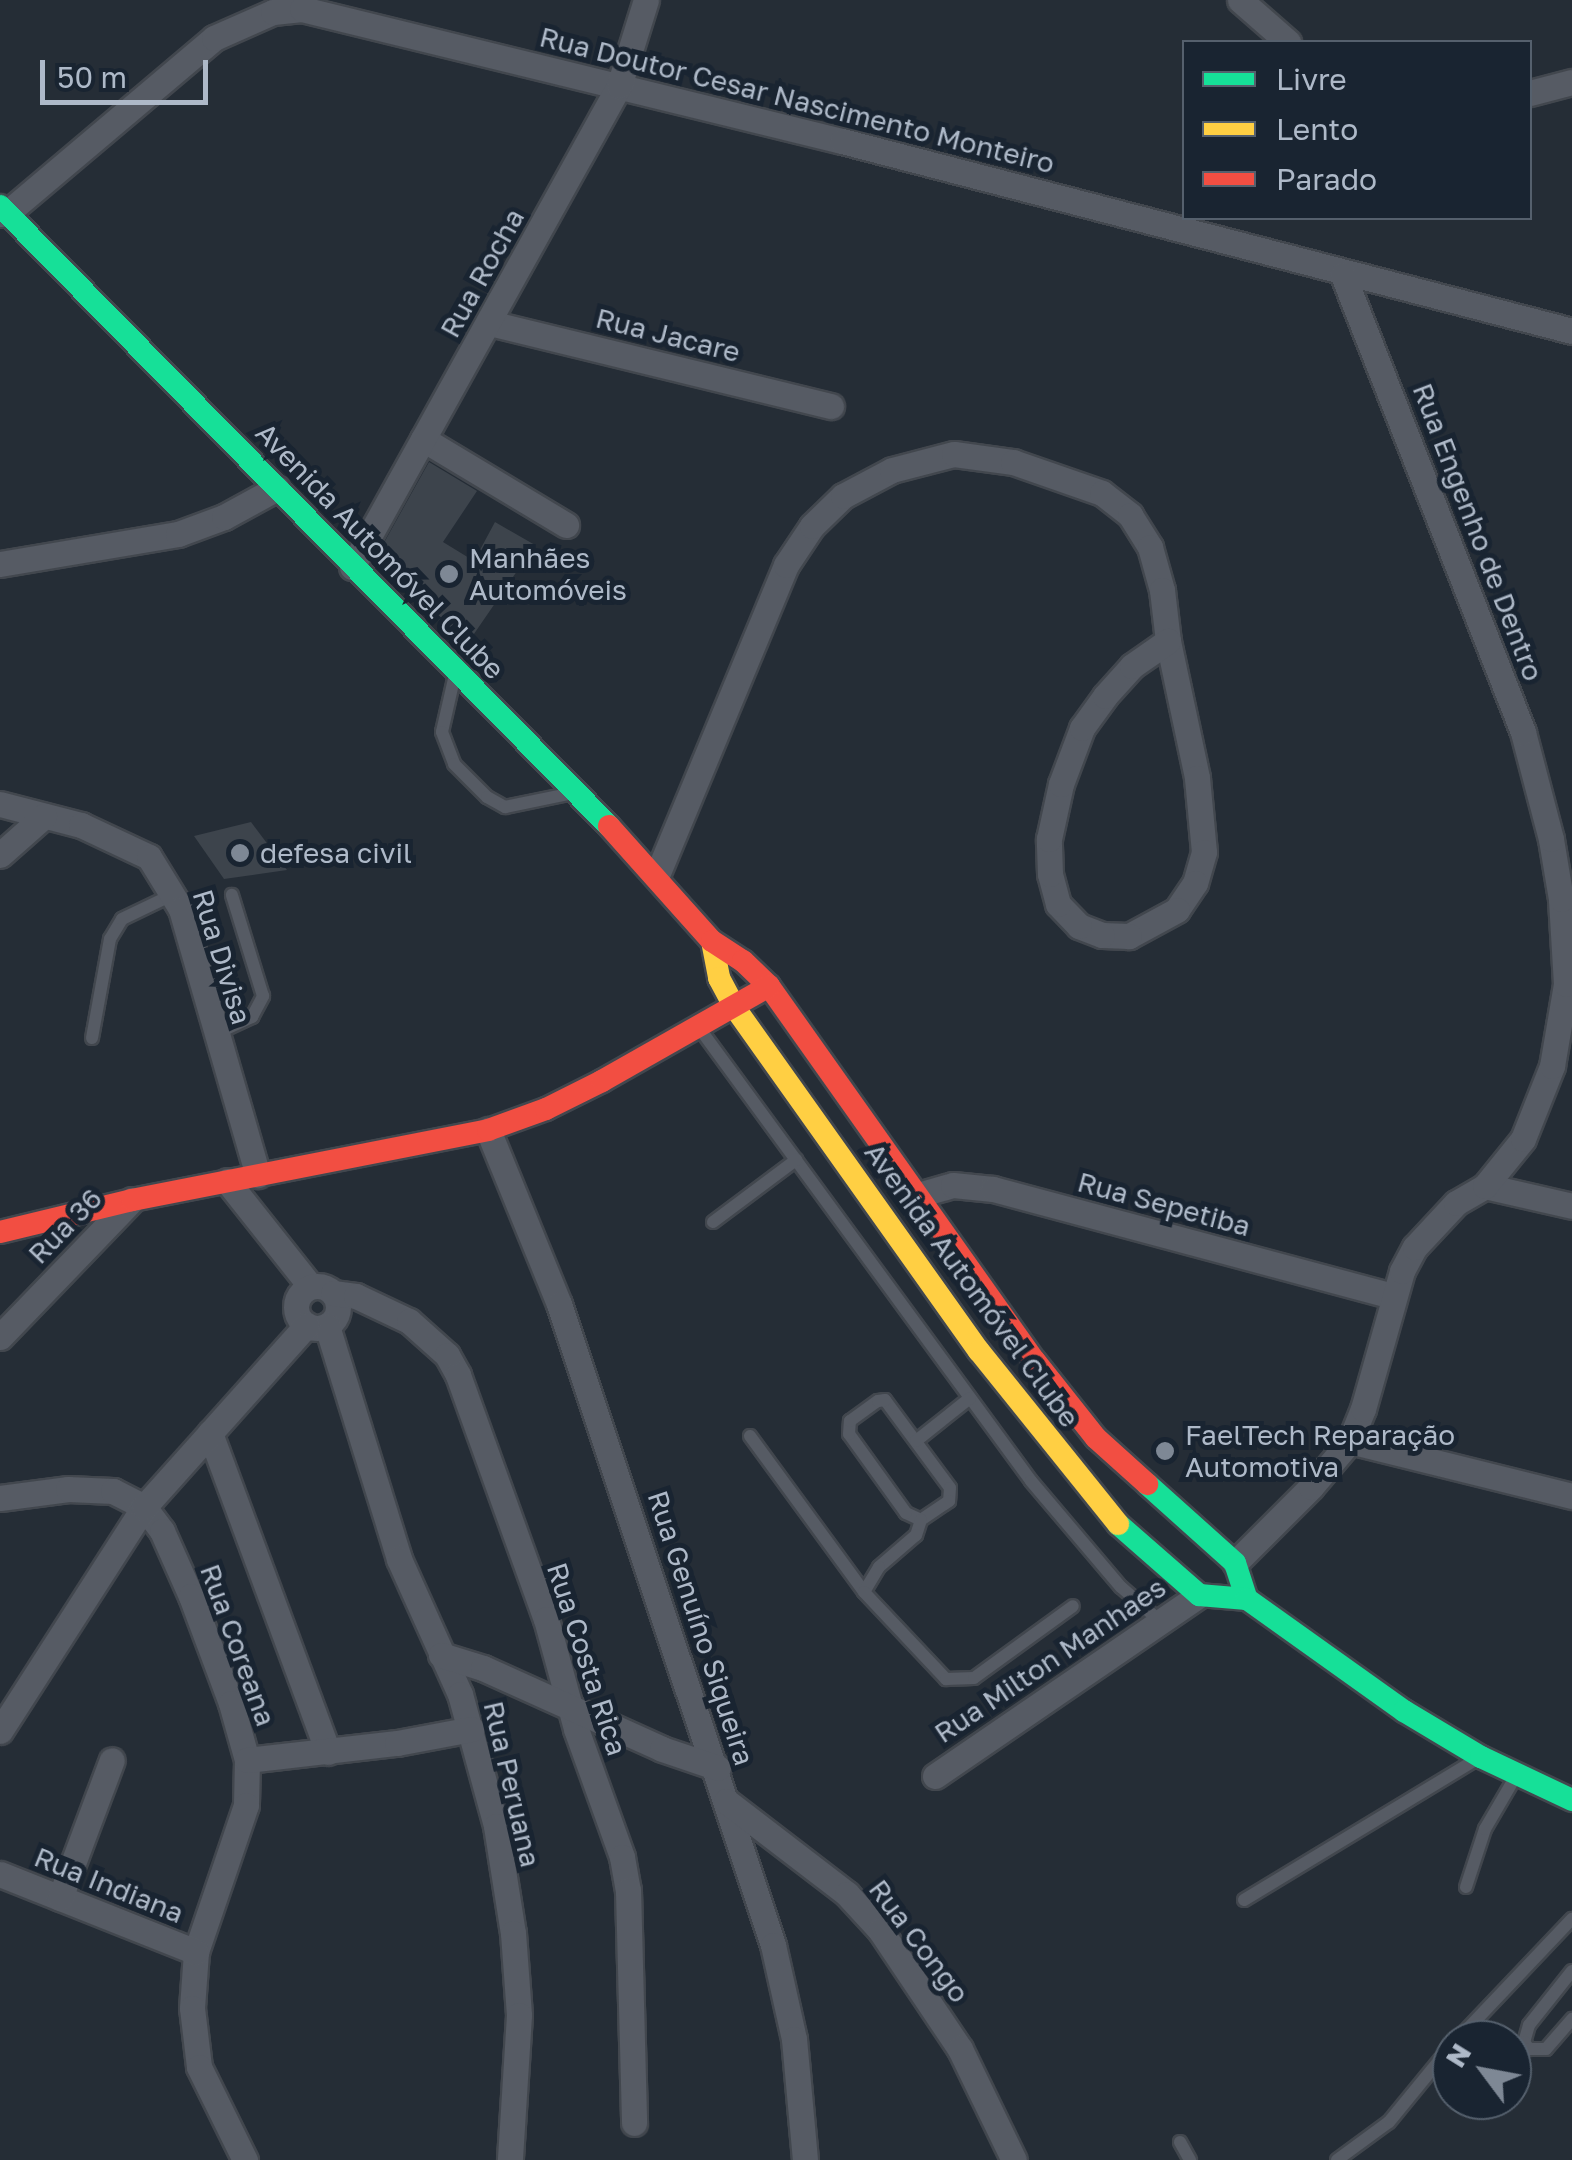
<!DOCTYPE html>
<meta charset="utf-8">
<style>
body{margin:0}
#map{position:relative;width:1572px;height:2160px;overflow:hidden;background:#252d36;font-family:"Golos Text",sans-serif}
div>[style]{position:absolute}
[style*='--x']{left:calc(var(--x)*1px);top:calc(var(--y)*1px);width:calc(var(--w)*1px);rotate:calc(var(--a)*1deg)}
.building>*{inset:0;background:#3d444c}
.roads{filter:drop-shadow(2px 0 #42474e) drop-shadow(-2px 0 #42474e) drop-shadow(0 2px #42474e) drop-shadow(0 -2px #42474e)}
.lane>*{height:12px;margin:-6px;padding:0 6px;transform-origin:6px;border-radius:6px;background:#565b64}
.street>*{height:25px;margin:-12.5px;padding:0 12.5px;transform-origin:12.5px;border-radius:12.5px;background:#565b64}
.street>.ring{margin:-12.5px;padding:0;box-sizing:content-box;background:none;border:25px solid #565b64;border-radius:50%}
.fast>*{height:22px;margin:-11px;padding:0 11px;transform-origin:11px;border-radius:11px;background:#16e098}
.slow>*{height:22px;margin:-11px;padding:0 11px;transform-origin:11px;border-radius:11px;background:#ffcf43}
.jam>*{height:22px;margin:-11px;padding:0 11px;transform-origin:11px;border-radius:11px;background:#f24e42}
.dots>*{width:28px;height:28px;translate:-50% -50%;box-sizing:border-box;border:5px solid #192431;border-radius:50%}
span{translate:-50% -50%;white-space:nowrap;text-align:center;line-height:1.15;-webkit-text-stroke:10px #192431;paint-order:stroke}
.street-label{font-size:28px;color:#aeb9c8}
.poi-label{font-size:28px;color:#aeb9c8}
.left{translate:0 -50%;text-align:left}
.legend{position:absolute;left:1182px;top:40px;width:350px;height:180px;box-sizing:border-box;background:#192431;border:2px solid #55606d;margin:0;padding:12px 18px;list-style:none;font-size:30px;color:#aeb9c8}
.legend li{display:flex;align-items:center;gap:20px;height:50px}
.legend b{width:50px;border:2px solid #55606d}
.north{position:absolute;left:1432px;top:2020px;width:100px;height:100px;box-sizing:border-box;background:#192431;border:2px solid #55606d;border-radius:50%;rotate:302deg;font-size:28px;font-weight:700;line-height:40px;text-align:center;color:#aeb9c8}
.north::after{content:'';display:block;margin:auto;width:35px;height:45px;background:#7e8895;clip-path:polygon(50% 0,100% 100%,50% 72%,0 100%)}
.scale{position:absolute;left:40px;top:60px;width:168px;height:45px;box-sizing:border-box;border:5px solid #aeb9c8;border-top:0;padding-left:12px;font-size:30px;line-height:35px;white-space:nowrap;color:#aeb9c8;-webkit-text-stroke:8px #192431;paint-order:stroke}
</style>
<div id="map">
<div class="building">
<i style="clip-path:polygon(429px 462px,477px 491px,443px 542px,474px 561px,495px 522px,535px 545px,465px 647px,376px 557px)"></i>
<i style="clip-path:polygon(251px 822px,287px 870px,224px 879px,194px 836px)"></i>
</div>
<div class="roads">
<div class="lane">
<i style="--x:454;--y:679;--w:54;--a:102.8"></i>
<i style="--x:442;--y:732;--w:34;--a:69"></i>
<i style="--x:454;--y:764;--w:47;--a:45"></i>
<i style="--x:487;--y:797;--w:21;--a:29"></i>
<i style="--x:505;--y:807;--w:64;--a:-11.7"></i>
<i style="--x:700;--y:1029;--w:560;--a:53.78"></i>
<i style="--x:1031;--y:1481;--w:139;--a:49.7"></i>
<i style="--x:1121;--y:1587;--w:52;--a:41.1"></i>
<i style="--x:215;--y:1034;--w:41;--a:-24.7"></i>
<i style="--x:252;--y:1017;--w:24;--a:-62"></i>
<i style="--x:263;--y:996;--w:106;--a:-107.1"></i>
<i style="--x:92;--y:1038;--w:101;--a:-79.7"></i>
<i style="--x:110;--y:939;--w:23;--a:-59"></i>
<i style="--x:122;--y:919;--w:58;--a:-25.7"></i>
<i style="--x:713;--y:1222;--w:104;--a:-36.8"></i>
<i style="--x:885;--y:1400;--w:109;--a:53.5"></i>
<i style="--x:950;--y:1488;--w:13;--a:94"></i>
<i style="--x:949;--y:1501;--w:34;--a:146"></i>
<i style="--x:921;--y:1520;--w:17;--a:-155"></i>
<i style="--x:906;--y:1513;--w:97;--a:-125.8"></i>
<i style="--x:849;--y:1434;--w:13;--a:-86"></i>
<i style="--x:850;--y:1421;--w:34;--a:-36"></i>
<i style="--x:878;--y:1401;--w:7;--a:-8"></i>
<i style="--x:750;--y:1436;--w:193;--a:53.8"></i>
<i style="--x:916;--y:1441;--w:69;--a:-38.5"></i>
<i style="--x:921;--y:1520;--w:16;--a:108"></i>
<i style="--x:916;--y:1535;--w:49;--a:139.1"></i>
<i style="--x:879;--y:1567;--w:29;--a:121"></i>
<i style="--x:864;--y:1592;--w:120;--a:46.7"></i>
<i style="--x:946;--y:1679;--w:28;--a:-2"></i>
<i style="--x:974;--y:1678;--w:122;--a:-36"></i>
<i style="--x:1466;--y:1887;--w:61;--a:-71.9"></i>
<i style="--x:1485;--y:1829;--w:61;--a:-59.7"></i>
<i style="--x:1244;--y:1900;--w:272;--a:-31.2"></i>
<i style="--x:1572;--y:1971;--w:69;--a:128.5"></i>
<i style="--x:1529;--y:2025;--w:18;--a:106"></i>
<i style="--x:1524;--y:2042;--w:9;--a:54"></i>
<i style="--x:1529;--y:2049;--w:17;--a:0"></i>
<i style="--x:1546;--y:2049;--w:40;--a:-49"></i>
<i style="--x:1457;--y:2040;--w:167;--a:-46.5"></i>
<i style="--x:1180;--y:2142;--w:21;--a:61"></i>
<i style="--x:1337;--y:2160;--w:64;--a:-36.2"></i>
<i style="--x:1389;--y:2122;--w:99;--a:-50.7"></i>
</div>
<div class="street">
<i style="--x:1240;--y:0;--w:64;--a:41.2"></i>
<i style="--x:1530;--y:93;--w:43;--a:-14.7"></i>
<i style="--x:0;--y:214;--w:7;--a:-8"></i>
<i style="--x:7;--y:213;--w:271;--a:-40.2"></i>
<i style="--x:214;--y:38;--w:64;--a:-23.8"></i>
<i style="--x:273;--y:12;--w:29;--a:-6"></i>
<i style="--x:302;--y:9;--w:556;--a:13.74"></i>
<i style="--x:842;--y:141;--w:754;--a:14.59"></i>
<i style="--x:490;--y:323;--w:351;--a:13.7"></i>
<i style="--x:423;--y:439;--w:167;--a:31"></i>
<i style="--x:0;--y:564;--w:181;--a:-9.6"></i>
<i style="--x:178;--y:534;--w:49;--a:-20.3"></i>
<i style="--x:224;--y:517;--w:60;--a:-28.7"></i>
<i style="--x:352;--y:567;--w:550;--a:-60.97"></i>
<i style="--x:619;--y:86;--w:90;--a:-72.6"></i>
<i style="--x:0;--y:804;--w:84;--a:14.5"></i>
<i style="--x:81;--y:825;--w:75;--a:25.2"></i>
<i style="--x:149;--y:857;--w:61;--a:58.4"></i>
<i style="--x:181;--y:909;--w:277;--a:73.9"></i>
<i style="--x:0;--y:855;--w:59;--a:-41.6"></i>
<i style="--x:657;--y:875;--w:336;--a:-67.4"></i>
<i style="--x:786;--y:565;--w:47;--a:-56.3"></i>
<i style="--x:812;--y:526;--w:43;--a:-44.1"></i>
<i style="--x:843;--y:496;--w:55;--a:-28"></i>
<i style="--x:892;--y:470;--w:64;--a:-14.5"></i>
<i style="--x:954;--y:454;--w:60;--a:7.7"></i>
<i style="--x:1013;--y:462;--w:94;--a:19.2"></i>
<i style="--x:1102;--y:493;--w:36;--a:38"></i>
<i style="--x:1130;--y:515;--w:38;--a:58"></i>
<i style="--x:1150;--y:547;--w:45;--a:74.4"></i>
<i style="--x:1162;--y:590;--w:51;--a:83.3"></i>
<i style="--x:1168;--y:641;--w:140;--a:78"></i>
<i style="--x:1197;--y:778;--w:74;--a:84.6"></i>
<i style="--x:1204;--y:852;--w:32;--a:106"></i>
<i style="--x:1195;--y:883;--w:32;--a:124"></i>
<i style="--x:1177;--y:910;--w:55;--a:151.6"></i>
<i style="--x:1129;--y:936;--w:27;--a:-178"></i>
<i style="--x:1102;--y:935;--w:25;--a:-159"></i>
<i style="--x:1079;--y:926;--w:30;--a:-134"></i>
<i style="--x:1058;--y:904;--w:31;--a:-105"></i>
<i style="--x:1050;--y:874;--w:35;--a:-92"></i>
<i style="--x:1049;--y:839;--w:56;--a:-77.7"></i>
<i style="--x:1061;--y:784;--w:60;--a:-69.4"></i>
<i style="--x:1082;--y:728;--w:39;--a:-54"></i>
<i style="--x:1105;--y:696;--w:40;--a:-48"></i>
<i style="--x:1132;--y:666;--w:44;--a:-34.8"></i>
<i style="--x:488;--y:1130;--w:188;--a:67.8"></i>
<i style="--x:559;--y:1304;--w:676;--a:71.54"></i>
<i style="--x:773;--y:1945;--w:96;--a:77.4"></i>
<i style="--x:794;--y:2039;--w:121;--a:84.8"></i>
<i style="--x:227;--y:1181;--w:135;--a:51.6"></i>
<i style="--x:1485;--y:1186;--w:89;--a:12.9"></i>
<i style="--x:918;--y:1195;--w:36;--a:-16"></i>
<i style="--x:953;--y:1185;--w:40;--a:5.7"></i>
<i style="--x:993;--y:1189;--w:414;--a:15"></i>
<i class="ring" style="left:296px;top:1286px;width:17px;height:17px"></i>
<i style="--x:333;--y:1293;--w:23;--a:7"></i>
<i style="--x:356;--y:1296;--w:59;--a:25.3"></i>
<i style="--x:409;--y:1321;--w:51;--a:41.8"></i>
<i style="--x:447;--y:1355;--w:23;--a:61"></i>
<i style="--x:458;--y:1375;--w:259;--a:70.2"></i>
<i style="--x:546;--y:1619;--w:114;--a:74.7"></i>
<i style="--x:576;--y:1729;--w:136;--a:70.2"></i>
<i style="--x:622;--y:1857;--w:34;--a:80"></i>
<i style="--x:628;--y:1890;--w:233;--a:88.5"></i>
<i style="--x:327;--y:1326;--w:244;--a:72.8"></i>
<i style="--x:399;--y:1559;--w:148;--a:65.7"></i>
<i style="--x:460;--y:1694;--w:137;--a:74.7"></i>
<i style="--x:496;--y:1826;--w:108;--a:81"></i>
<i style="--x:513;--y:1933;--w:82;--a:85.8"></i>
<i style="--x:519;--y:2015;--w:145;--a:93.6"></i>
<i style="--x:0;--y:1337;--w:190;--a:-46.1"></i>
<i style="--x:210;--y:1433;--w:340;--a:69.7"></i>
<i style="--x:1350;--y:1441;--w:229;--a:13.9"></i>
<i style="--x:0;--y:1498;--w:69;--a:-7.5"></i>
<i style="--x:68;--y:1489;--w:45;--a:2.5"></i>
<i style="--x:113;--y:1491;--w:35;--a:27"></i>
<i style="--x:144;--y:1507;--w:30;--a:53"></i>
<i style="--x:162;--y:1531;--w:71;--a:66"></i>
<i style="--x:191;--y:1596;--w:114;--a:69.5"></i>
<i style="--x:231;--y:1703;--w:59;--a:74.3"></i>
<i style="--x:247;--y:1760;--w:45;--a:91.3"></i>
<i style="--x:246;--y:1805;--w:155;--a:108.8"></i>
<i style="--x:196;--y:1952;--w:56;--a:94.1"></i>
<i style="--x:192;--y:2008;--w:59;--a:83.2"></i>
<i style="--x:199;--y:2067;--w:104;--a:63.7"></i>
<i style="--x:1235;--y:1563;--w:107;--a:-45"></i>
<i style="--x:1311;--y:1487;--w:60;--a:-49.7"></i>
<i style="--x:1350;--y:1441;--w:35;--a:-68"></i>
<i style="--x:1363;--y:1409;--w:143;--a:-74.2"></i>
<i style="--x:1402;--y:1271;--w:27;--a:-62"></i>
<i style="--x:1415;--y:1247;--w:60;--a:-47"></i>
<i style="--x:1456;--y:1203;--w:34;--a:-30"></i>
<i style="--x:1485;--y:1186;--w:60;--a:-51"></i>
<i style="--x:1523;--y:1139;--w:79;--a:-68.3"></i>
<i style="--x:1552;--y:1066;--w:83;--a:-80.3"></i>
<i style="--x:1566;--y:984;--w:85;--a:-93.4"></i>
<i style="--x:1561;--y:899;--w:61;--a:-99.5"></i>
<i style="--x:1551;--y:839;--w:111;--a:-104.7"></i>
<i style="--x:1523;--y:732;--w:492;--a:-111.5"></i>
<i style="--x:441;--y:1655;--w:44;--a:17.2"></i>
<i style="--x:483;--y:1668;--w:196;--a:24.3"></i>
<i style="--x:662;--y:1749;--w:59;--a:18.7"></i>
<i style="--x:0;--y:1731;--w:266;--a:-57.3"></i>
<i style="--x:144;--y:1507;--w:244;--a:-48.2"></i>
<i style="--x:247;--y:1760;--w:151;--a:-6.5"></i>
<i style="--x:397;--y:1743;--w:76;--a:-10.6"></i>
<i style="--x:935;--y:1776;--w:320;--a:-34.4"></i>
<i style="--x:726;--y:1801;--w:153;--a:37.5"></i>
<i style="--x:847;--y:1894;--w:49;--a:47.5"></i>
<i style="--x:880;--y:1930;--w:143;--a:56.1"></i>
<i style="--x:960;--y:2049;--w:123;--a:64.1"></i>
<i style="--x:0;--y:1874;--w:211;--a:21.7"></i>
<i style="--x:60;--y:1898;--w:147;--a:-69.4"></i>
</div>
<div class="fast">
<i style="--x:0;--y:206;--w:869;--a:45.51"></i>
<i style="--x:1147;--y:1484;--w:118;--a:41.9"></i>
<i style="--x:1235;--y:1563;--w:38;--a:72"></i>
<i style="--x:1118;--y:1524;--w:108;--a:41.2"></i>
<i style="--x:1199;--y:1595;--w:48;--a:4.8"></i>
<i style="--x:1247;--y:1599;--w:193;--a:35.5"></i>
<i style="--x:1404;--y:1711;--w:90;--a:30.9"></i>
<i style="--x:1481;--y:1757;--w:101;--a:25.3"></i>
</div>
<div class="slow">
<i style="--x:712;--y:941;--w:38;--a:79"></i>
<i style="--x:719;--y:978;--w:34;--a:62"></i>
<i style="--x:735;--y:1008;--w:421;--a:54.6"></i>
<i style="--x:979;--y:1351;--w:222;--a:51.2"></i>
</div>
<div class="jam">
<i style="--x:609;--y:826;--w:154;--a:48.2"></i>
<i style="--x:712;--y:941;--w:37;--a:33"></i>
<i style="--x:743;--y:961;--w:36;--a:44"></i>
<i style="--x:769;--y:986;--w:460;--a:54.7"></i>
<i style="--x:1035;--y:1361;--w:98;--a:51.6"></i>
<i style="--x:1096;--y:1438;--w:69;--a:42"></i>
<i style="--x:0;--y:1232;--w:136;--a:-13.6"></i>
<i style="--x:132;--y:1200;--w:363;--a:-11.1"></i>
<i style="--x:488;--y:1130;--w:62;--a:-19.9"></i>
<i style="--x:546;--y:1109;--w:63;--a:-26.6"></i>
<i style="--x:602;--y:1081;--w:192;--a:-29.6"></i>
</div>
</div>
<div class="dots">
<i style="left:449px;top:574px;background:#7e8895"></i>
<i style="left:240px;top:853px;background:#7e8895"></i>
<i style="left:1165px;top:1451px;background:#7e8895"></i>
</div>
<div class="street-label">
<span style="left:797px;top:100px;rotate:14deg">Rua Doutor Cesar Nascimento Monteiro</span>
<span style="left:482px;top:273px;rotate:-61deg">Rua Rocha</span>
<span style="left:668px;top:335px;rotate:14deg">Rua Jacare</span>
<span style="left:1478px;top:532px;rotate:69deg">Rua Engenho de Dentro</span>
<span style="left:380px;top:551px;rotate:46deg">Avenida Automóvel Clube</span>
<span style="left:222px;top:957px;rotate:73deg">Rua Divisa</span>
<span style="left:1164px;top:1204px;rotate:15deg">Rua Sepetiba</span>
<span style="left:65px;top:1226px;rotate:-46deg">Rua 36</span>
<span style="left:972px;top:1285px;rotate:54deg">Avenida Automóvel Clube</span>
<span style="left:701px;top:1628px;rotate:72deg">Rua Genuíno Siqueira</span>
<span style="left:238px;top:1645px;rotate:70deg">Rua Coreana</span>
<span style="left:587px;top:1659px;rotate:72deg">Rua Costa Rica</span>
<span style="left:1050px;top:1660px;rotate:-34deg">Rua Milton Manhaes</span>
<span style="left:512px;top:1784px;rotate:77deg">Rua Peruana</span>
<span style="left:109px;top:1885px;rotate:22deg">Rua Indiana</span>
<span style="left:919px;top:1941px;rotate:53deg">Rua Congo</span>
</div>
<div class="poi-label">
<span class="left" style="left:469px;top:574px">Manhães<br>Automóveis</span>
<span class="left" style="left:260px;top:853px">defesa civil</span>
<span class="left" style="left:1185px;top:1451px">FaelTech Reparação<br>Automotiva</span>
</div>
<ul class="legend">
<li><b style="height:12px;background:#16e098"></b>Livre</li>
<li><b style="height:12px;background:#ffcf43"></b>Lento</li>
<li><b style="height:12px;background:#f24e42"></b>Parado</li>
</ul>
<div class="north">N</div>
<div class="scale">50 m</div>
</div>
